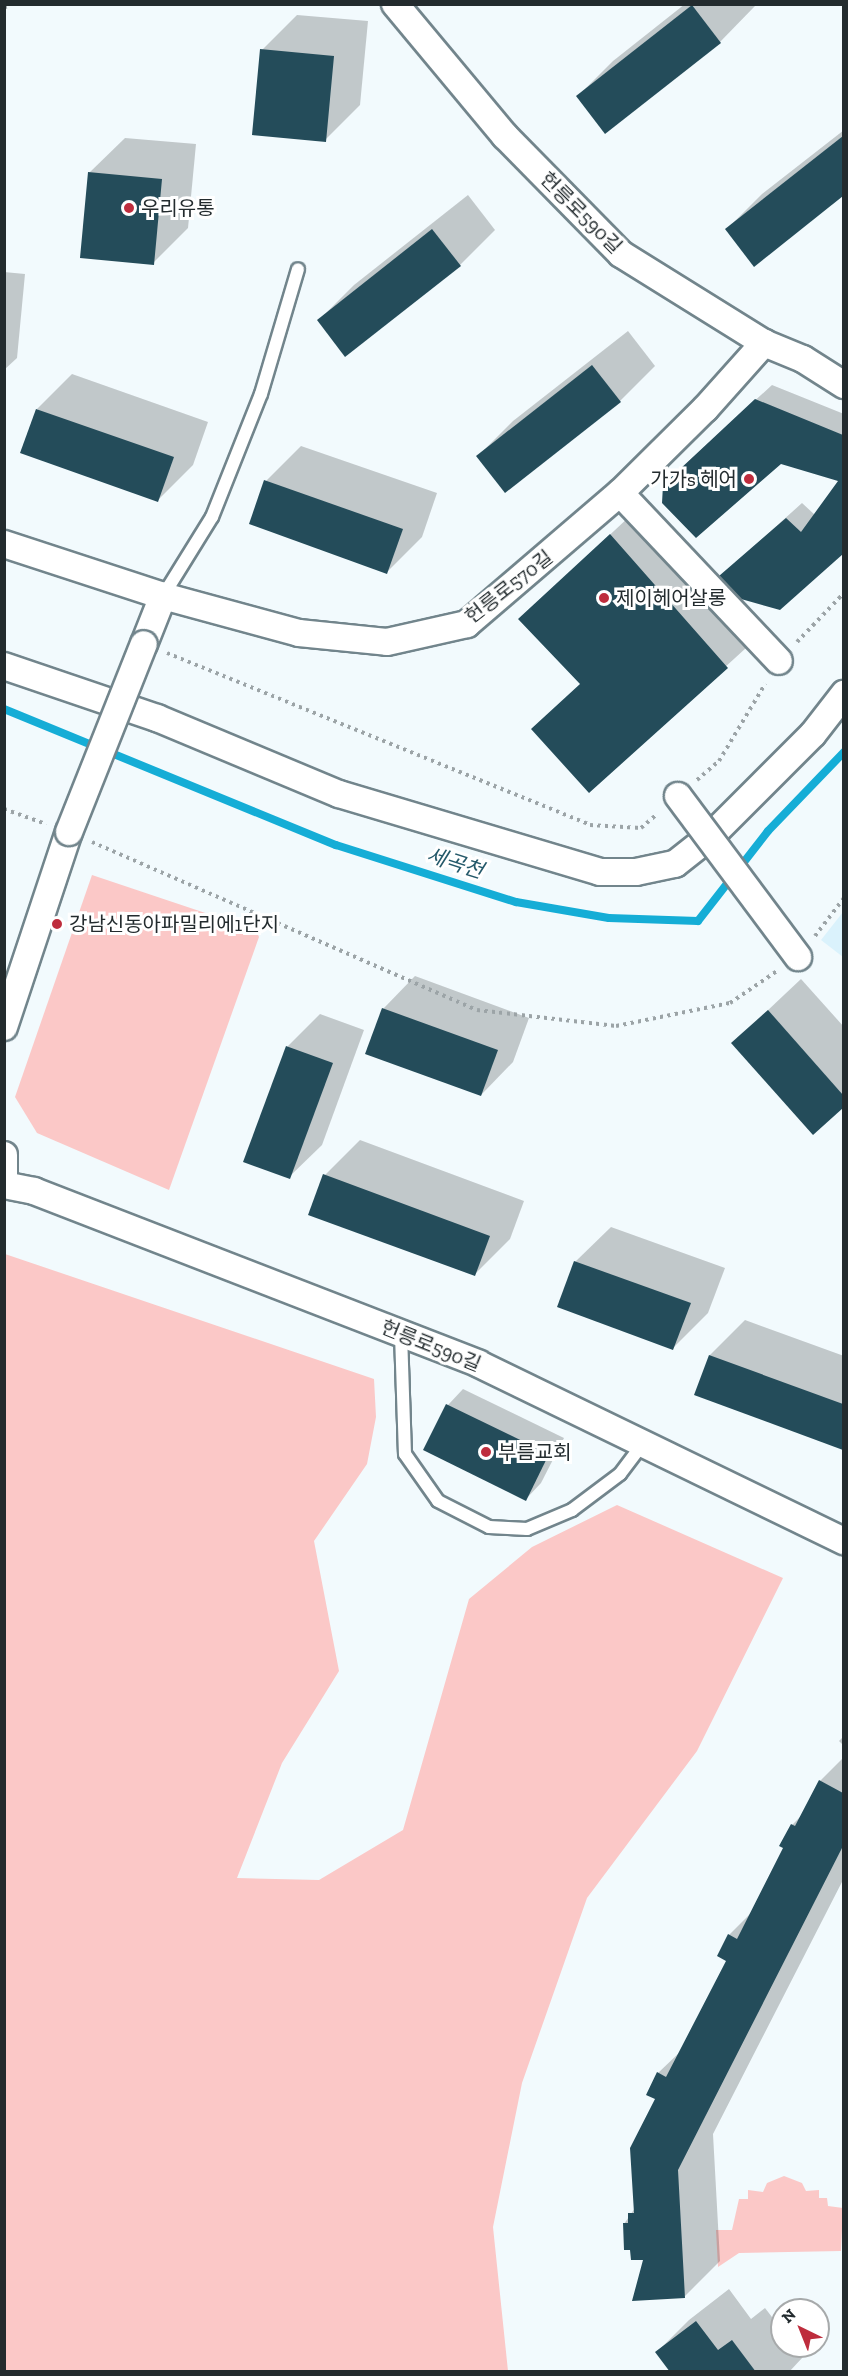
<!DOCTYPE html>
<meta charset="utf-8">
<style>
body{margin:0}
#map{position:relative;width:848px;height:2376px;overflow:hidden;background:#f2fafd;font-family:"Zilla Slab","Noto Sans KR",serif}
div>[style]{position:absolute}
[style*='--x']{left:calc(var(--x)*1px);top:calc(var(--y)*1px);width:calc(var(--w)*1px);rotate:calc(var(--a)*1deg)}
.built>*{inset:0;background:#daf2fc}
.green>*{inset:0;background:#fbc8c7}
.shadow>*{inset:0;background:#0003}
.stream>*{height:8px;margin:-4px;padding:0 4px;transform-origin:4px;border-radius:4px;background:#15add6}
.building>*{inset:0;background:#244c5a}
.path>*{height:4px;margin-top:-2px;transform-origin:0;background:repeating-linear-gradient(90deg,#9ca4a7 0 3px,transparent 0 7.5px)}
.roads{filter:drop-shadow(2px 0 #72858c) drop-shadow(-2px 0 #72858c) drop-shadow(0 2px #72858c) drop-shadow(0 -2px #72858c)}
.lane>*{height:12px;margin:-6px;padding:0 6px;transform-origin:6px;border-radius:6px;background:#fff}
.street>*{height:26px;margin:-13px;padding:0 13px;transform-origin:13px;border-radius:13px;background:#fff}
.bridges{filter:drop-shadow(2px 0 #72858c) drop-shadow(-2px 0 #72858c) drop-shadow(0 2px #72858c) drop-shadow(0 -2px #72858c)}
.street-bridge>*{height:26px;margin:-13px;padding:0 13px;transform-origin:13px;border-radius:13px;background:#fff}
.dots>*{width:16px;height:16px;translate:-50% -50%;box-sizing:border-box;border:3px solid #fff;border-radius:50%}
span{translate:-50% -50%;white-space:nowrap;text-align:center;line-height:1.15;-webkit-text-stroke:6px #fff;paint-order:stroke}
.poi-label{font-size:20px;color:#232b2e}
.left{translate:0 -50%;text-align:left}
.right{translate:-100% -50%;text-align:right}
.street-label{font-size:20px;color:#232b2e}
.water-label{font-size:21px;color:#24596a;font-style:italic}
.frame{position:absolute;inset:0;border:6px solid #232b2e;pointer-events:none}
.north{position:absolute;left:770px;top:2298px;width:60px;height:60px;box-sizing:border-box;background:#fff;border:2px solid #a7aaab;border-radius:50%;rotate:317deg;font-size:16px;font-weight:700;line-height:24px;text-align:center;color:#232b2e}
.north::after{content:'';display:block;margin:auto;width:21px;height:27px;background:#be2d3d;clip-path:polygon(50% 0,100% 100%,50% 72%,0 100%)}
</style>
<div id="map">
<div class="built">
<i style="clip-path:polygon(843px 912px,843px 957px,821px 940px)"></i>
</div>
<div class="green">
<i style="clip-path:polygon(92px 875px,256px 930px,259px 937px,169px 1190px,37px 1133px,15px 1097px)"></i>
<i style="clip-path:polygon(5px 1254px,374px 1379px,376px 1417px,367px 1464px,314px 1541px,339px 1671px,282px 1763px,237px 1878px,319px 1880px,403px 1830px,469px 1599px,532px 1547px,617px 1505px,783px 1578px,697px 1751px,587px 1898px,522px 2083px,493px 2227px,508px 2371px,5px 2371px)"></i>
<i style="clip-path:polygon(784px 2176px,802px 2183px,806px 2191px,819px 2190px,819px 2198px,827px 2198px,828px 2206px,843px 2208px,841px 2251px,739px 2253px,718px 2267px,716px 2230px,732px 2230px,739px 2199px,748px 2199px,748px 2190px,763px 2192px,767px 2183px)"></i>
</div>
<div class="shadow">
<i style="clip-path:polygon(685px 4px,755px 6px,720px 42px,578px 96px,613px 61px)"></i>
<i style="clip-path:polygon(297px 15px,368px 21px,360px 105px,325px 140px,262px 50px)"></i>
<i style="clip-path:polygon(844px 130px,844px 195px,754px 264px,727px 229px,762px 194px)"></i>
<i style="clip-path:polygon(125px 138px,196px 144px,188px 228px,153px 263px,89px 173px)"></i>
<i style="clip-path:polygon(468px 195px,495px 230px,460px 265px,346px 354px,319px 320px,354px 285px)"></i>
<i style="clip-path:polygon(4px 272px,25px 274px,17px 358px,4px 370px)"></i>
<i style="clip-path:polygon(628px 331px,655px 366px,620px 401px,478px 456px,513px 421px)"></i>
<i style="clip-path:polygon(72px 374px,208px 422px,193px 465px,158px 500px,37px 409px)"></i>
<i style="clip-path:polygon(772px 385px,844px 414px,844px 551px,779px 608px,721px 576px,802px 503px,815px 515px,840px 481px,781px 462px,680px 469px)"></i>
<i style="clip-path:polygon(301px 446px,437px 493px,422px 537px,387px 572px,266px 481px)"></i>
<i style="clip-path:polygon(630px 516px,746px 648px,589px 791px,533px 729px,581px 684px,539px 601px)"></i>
<i style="clip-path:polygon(415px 976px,529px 1018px,513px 1062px,481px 1095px,383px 1009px)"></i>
<i style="clip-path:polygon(801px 979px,844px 1027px,844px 1106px,813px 1133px,733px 1043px)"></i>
<i style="clip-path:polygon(320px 1014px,364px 1030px,322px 1145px,289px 1177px,245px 1161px,288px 1046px)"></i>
<i style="clip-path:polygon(360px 1140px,524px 1201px,510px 1239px,475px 1274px,325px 1175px)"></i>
<i style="clip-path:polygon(611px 1227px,725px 1268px,708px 1313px,673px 1348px,575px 1262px)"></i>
<i style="clip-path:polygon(745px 1320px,844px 1356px,844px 1449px,696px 1394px,710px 1355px)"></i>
<i style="clip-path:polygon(463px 1389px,564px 1438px,541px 1483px,526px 1499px,425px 1450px,448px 1405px)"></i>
<i style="clip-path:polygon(844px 1736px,844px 1746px,839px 1741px)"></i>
<i style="clip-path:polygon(844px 1757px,844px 1878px,713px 2134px,720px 2261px,685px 2296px,645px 2258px,624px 2224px,635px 2208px,657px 2099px,658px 2073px,681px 2051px,728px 1960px,729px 1935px,752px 1912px,785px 1848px,792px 1825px,803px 1814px,820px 1781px)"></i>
<i style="clip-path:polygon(729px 2289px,751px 2319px,765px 2308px,782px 2330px,782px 2346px,794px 2346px,803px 2357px,789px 2372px,671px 2372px,657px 2352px,689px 2320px)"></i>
</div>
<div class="stream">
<i style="--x:4;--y:709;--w:359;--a:22.3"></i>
<i style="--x:336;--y:845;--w:189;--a:17.6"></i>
<i style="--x:516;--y:902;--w:94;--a:9.8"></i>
<i style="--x:609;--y:918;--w:89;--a:1.9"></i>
<i style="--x:698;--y:921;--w:114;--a:-52.1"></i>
<i style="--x:768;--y:831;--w:110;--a:-46.1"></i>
</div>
<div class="building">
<i style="clip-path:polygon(692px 5px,721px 43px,605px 134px,576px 96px)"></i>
<i style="clip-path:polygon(260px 49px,334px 56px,326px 142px,252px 135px)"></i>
<i style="clip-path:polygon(843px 136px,843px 196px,754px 267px,725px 229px)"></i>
<i style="clip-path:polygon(88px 172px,162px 179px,154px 265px,80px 258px)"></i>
<i style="clip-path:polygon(432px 229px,461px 266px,345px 357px,317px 320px)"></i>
<i style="clip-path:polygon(592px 365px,621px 402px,505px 493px,476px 456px)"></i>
<i style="clip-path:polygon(755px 399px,843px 435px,843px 554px,780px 610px,741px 599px,719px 576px,786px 518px,801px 532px,838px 481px,781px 464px,696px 538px,662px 503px,663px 485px)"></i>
<i style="clip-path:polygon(36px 409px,174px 457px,158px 502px,20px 453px)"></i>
<i style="clip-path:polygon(264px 480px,403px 529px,387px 574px,249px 524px)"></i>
<i style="clip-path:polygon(610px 534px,728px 668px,589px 793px,531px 729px,580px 684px,518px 619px)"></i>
<i style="clip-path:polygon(382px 1008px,498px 1050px,481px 1096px,365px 1054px)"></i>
<i style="clip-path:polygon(768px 1010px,843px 1095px,843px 1108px,813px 1135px,731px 1043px)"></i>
<i style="clip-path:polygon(286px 1046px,333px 1063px,290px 1179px,243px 1162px)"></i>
<i style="clip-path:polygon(323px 1174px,490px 1236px,475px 1276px,308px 1215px)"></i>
<i style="clip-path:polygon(574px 1261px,691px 1303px,673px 1350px,557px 1307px)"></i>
<i style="clip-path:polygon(709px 1355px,843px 1404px,843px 1450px,694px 1395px)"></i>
<i style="clip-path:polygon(446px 1404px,549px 1454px,526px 1501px,423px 1450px)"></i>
<i style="clip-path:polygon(819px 1780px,843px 1793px,843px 1846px,678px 2170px,685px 2298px,632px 2301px,643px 2260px,631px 2260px,630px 2250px,624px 2250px,623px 2223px,628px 2223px,628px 2213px,634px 2213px,630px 2148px,655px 2099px,646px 2095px,657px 2072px,666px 2077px,726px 1961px,717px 1956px,728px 1934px,737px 1939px,783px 1848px,779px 1846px,791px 1824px,795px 1826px)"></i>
<i style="clip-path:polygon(696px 2321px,718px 2350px,732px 2340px,756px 2372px,670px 2372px,655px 2352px)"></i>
</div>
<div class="path">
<i style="--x:4;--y:8;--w:7;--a:-34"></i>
<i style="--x:797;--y:642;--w:68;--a:-46.2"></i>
<i style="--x:167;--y:653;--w:457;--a:22.1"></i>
<i style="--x:590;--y:825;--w:51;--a:3.4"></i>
<i style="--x:641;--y:828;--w:21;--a:-41"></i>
<i style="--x:697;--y:780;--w:29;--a:-41"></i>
<i style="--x:719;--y:761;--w:90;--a:-59.1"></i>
<i style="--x:4;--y:809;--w:45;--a:19.7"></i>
<i style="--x:92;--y:842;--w:420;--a:23.6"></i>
<i style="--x:477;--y:1010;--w:140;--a:6.6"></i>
<i style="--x:616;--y:1026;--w:116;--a:-11.4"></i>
<i style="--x:730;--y:1003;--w:57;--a:-34.2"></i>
<i style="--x:815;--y:936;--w:48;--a:-52.7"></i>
</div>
<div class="roads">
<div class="lane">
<i style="--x:163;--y:596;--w:93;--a:-58.2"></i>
<i style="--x:212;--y:517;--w:132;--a:-68.3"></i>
<i style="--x:261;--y:394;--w:130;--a:-73.5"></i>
<i style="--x:401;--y:1334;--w:120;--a:88.1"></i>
<i style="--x:405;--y:1454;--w:57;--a:54.9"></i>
<i style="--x:438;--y:1501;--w:57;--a:27"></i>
<i style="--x:489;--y:1527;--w:38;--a:3"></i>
<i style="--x:527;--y:1529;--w:49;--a:-22.9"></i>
<i style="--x:572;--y:1510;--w:60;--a:-36.9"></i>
<i style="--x:620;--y:1474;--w:38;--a:-53"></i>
</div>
<div class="street">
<i style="--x:395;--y:4;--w:172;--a:50.2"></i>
<i style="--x:505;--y:136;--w:165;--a:45.5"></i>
<i style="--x:621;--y:254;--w:168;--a:31.9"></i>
<i style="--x:764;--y:343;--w:42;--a:22.3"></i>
<i style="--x:803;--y:359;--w:49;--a:32.4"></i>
<i style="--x:620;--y:493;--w:231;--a:46.6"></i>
<i style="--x:4;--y:544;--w:167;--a:18.1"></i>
<i style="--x:163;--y:596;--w:141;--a:15.2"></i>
<i style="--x:299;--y:633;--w:88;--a:5.8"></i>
<i style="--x:387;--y:642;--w:82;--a:-12.7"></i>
<i style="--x:467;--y:624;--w:201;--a:-40.6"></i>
<i style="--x:620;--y:493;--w:120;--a:-44.7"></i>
<i style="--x:705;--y:409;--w:89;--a:-48.2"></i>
<i style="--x:144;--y:644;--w:52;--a:-68.4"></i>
<i style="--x:4;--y:666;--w:162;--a:18.8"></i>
<i style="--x:157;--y:718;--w:197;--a:22.7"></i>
<i style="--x:339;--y:794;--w:272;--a:16.6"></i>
<i style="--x:600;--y:872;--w:36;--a:0"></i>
<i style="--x:636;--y:872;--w:40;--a:-12"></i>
<i style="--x:675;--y:864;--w:48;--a:-38.3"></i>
<i style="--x:713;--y:834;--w:141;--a:-45"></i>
<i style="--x:813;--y:734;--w:51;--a:-52.2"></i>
<i style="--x:4;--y:1027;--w:206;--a:-71.6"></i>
<i style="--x:4;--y:1155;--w:24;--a:90"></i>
<i style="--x:4;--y:1185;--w:31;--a:11"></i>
<i style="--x:34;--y:1191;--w:477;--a:21.2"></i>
<i style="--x:479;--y:1364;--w:406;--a:25.9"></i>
</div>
</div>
<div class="bridges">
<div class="street-bridge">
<i style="--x:678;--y:796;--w:201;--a:53.3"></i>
<i style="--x:69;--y:832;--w:202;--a:-68.3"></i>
</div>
</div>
<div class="dots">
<i style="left:129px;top:208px;background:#be2d3d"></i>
<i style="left:749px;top:479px;background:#be2d3d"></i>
<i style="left:604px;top:598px;background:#be2d3d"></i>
<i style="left:57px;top:924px;background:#be2d3d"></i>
<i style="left:486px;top:1452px;background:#be2d3d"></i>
</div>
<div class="poi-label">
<span class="left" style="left:141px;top:208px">우리유통</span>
<span class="right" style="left:737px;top:479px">가가s 헤어</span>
<span class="left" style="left:616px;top:598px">제이헤어살롱</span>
<span class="left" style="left:69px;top:924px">강남신동아파밀리에1단지</span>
<span class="left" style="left:498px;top:1452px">부름교회</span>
</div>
<div class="street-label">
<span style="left:581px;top:213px;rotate:45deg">헌릉로590길</span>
<span style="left:509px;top:587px;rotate:-38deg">헌릉로570길</span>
<span style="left:431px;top:1346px;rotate:22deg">헌릉로590길</span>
</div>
<div class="water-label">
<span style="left:455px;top:863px;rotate:18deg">세곡천</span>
</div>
<div class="frame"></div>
<div class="north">N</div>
</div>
